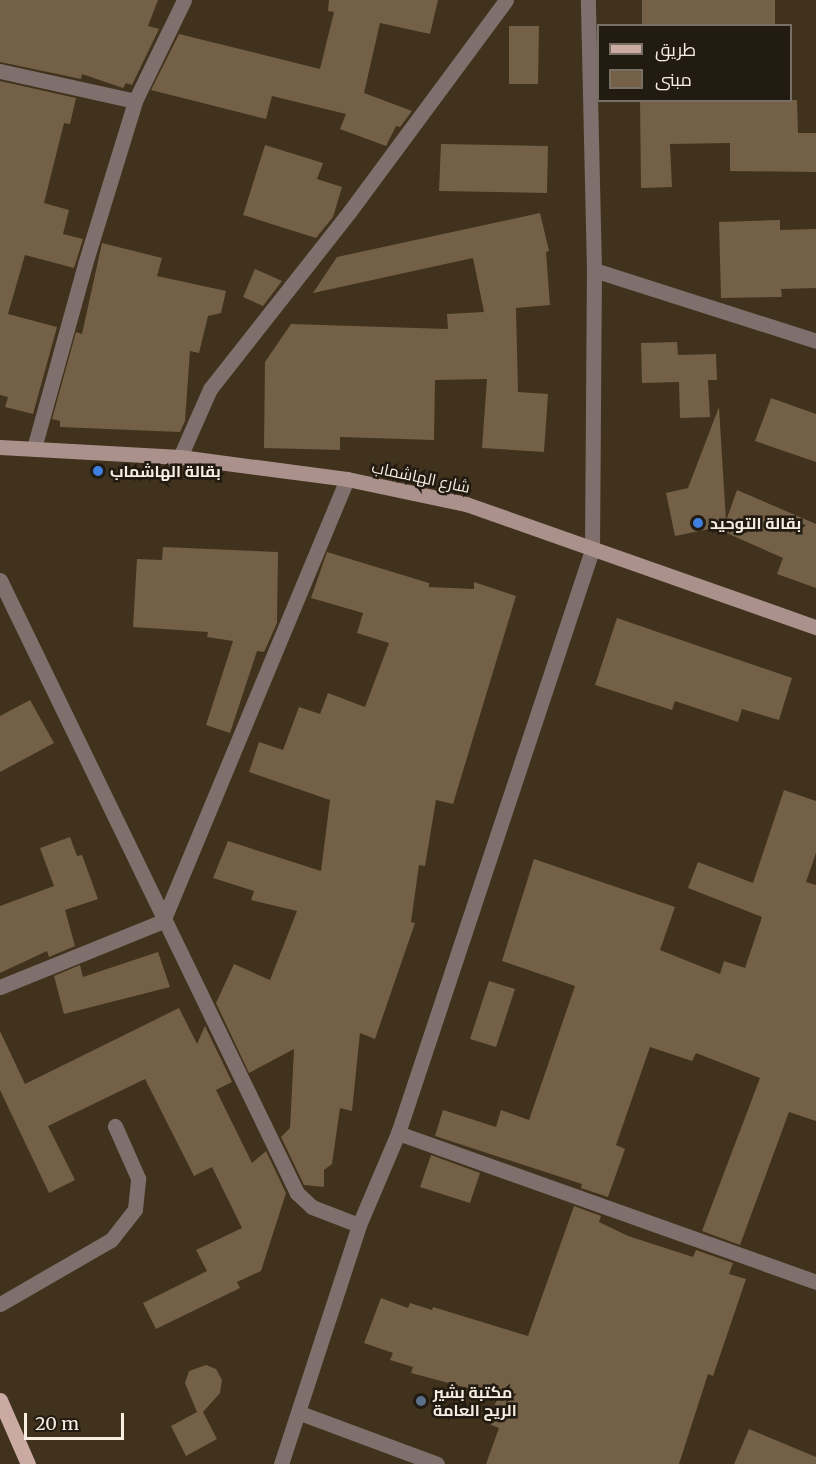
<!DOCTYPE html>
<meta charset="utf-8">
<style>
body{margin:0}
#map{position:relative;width:816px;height:1464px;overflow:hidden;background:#41321d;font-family:Merriweather,Cairo,serif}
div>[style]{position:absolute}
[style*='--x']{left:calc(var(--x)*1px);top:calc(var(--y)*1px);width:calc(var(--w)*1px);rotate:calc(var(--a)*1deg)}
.building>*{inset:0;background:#736046}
.lane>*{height:15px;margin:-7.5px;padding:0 7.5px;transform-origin:7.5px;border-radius:7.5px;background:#80706d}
.street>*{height:15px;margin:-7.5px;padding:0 7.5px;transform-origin:7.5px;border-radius:7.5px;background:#80706d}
.secondary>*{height:15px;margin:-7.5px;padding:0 7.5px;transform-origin:7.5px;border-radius:7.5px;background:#aa918b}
.primary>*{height:15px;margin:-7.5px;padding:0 7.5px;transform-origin:7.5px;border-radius:7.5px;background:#caaaa3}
.dots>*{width:16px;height:16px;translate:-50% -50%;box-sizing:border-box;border:3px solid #221b12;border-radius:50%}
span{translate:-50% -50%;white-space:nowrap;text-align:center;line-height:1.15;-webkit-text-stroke:5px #221b12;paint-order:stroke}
.poi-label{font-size:16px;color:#f8eee1;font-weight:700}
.left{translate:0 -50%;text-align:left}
.street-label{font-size:16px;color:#f8eee1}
.legend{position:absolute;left:597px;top:24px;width:195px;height:78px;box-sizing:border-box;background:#221b12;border:2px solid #786f65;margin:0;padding:8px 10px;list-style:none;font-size:18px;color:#f8eee1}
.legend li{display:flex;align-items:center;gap:12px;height:30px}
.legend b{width:30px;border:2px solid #786f65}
.scale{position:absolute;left:24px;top:1413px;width:100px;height:27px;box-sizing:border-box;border:3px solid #f8eee1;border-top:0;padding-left:8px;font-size:18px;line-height:21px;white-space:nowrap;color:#f8eee1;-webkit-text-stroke:4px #221b12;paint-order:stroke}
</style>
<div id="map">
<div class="building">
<i style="clip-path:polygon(0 0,158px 0,148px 26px,159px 29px,132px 85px,126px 83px,123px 88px,82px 74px,81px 79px,0 62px)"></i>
<i style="clip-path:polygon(329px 0,438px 0,430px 34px,380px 23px,364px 93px,412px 111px,400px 127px,396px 126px,386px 146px,340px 129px,346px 114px,272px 96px,266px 119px,151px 90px,179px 34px,320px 69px,334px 12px,328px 11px)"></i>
<i style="clip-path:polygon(642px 0,775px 0,775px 26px,642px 26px)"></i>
<i style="clip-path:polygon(509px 26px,539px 26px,538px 84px,509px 84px)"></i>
<i style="clip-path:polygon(0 81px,76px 98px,70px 124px,64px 123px,44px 203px,69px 210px,63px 234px,83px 239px,74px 268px,25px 255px,8px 314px,57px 327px,33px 414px,5px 407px,8px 397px,0 395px)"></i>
<i style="clip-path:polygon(797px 100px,798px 133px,816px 133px,816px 172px,730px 171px,730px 143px,670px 144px,672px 187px,641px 188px,640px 101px)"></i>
<i style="clip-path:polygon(441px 144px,548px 146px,547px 193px,439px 191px)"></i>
<i style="clip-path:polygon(265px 145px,323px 163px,317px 179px,342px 187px,333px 217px,316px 238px,243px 215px)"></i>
<i style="clip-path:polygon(540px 213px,549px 251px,546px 252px,550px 305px,516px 308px,518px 392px,548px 394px,544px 452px,482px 448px,487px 379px,435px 380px,434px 440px,340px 437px,340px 450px,264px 448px,265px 362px,291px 324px,448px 329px,447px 314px,484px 312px,473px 258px,313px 293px,337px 257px)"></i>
<i style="clip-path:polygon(780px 220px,780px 230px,816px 229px,816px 288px,781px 289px,782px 297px,721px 298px,719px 222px)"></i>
<i style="clip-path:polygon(102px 243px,162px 258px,157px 276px,226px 291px,221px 313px,208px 316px,199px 353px,190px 351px,185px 421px,180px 432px,60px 427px,60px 421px,52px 419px,76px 332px,82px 334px)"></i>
<i style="clip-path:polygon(255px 269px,282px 281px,263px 306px,243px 297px)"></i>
<i style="clip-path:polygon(677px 342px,678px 355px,716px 354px,717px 380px,708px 380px,710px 417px,680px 418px,679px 382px,642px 383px,641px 343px)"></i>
<i style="clip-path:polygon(771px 398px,816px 414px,816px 462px,755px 441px)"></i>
<i style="clip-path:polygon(719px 407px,726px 521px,737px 490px,816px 524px,816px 588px,777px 574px,783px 558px,722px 531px,724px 526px,675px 536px,666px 493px,688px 488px)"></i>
<i style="clip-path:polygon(163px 547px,278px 552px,277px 623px,264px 652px,257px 651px,230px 733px,206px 725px,233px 641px,207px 637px,208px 632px,133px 627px,137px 559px,162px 560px)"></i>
<i style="clip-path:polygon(327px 552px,429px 583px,429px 587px,474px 589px,474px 582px,516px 596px,453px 804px,436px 800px,425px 866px,419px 865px,411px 922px,415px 923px,375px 1039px,360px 1033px,352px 1111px,340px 1108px,332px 1164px,324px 1170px,324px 1187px,304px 1185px,281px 1137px,290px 1128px,294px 1049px,249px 1073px,216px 1003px,234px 964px,270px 980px,297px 911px,251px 900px,254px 891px,213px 878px,228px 841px,321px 871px,330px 800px,249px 772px,259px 742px,283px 750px,299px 707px,320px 714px,328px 693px,365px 707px,389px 643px,357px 633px,363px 613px,311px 598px)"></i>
<i style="clip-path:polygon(617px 618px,792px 678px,779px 720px,742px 709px,738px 722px,675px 701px,672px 710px,595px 685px)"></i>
<i style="clip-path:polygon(30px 700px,54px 743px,0 772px,0 716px)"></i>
<i style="clip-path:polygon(784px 790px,816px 801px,816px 853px,806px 882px,816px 885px,816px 1121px,789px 1112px,740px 1245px,702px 1231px,760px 1078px,696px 1053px,692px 1061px,650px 1047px,616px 1145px,625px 1149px,608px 1197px,581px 1188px,582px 1184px,435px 1136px,443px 1110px,496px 1127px,501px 1110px,529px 1120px,575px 986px,502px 961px,534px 859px,675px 907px,660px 950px,720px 974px,724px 961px,745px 968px,762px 917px,688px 888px,698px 862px,753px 883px)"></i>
<i style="clip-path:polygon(70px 837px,77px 856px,82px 855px,98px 899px,65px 910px,75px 946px,49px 957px,47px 951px,0 973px,0 906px,54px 886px,40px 848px)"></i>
<i style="clip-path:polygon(158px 952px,170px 987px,64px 1014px,54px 976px,80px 965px,83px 977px)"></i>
<i style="clip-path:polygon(489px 981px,515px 989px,496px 1047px,470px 1039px)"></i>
<i style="clip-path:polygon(179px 1008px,197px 1044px,205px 1026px,232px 1082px,216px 1090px,252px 1163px,266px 1151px,286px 1193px,261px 1271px,237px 1282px,240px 1288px,156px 1329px,143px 1303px,207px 1271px,196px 1250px,242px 1228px,212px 1167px,194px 1176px,145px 1079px,48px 1126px,75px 1180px,49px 1193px,0 1090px,0 1031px,25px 1084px)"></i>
<i style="clip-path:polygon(431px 1155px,480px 1173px,470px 1203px,420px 1187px)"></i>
<i style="clip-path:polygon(574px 1206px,601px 1216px,599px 1222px,628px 1236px,693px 1257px,696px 1250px,733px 1263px,729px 1274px,746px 1279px,713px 1376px,708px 1374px,679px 1464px,486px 1464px,499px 1428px,491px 1425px,498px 1409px,494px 1407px,498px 1396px,411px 1373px,413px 1367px,390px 1360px,393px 1353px,364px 1343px,381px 1298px,408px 1308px,410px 1303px,432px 1310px,433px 1307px,528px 1336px)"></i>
<i style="clip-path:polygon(206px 1365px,216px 1369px,222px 1380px,220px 1393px,203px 1412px,217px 1439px,186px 1456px,171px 1426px,197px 1412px,185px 1383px,189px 1371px)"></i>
<i style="clip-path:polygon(749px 1429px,816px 1457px,816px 1464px,734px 1464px)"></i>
</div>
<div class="lane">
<i style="--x:0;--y:1304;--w:128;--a:-30"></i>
<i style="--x:111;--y:1240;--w:39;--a:-52"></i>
<i style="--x:135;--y:1209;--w:31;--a:-84"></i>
<i style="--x:138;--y:1178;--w:57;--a:-113.9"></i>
</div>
<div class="street">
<i style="--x:0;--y:71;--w:138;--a:12.5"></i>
<i style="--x:594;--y:270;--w:233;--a:17.7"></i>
<i style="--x:34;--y:448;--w:191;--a:-74.5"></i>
<i style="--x:85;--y:264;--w:170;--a:-72.9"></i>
<i style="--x:135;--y:101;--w:112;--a:-64.1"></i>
<i style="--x:180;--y:457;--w:74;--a:-66.2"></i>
<i style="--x:210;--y:389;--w:226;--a:-51.8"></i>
<i style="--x:350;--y:211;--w:262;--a:-53.5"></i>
<i style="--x:0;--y:580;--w:681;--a:64.15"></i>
<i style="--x:297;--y:1193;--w:21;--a:43"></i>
<i style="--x:312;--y:1207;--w:50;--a:21"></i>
<i style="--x:0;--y:987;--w:176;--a:-22"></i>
<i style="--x:163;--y:921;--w:479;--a:-67.4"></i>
<i style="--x:398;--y:1133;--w:444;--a:19.6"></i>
<i style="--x:300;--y:1413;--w:146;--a:20.4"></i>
<i style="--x:281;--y:1464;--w:251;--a:-71.9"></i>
<i style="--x:359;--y:1225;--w:100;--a:-67"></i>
<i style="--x:398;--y:1133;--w:614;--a:-71.59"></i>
<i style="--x:592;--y:550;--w:280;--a:-89.6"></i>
<i style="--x:594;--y:270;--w:270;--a:-91.3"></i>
</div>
<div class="secondary">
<i style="--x:0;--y:447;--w:180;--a:3.2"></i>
<i style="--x:180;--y:457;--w:168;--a:7.5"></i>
<i style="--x:347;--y:479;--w:122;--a:11.9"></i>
<i style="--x:466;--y:504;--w:371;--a:19.4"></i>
</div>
<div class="primary">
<i style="--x:0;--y:1400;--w:70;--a:66.4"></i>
</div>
<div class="dots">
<i style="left:98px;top:471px;background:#3f7fe0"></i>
<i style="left:698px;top:523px;background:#3f7fe0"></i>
<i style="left:421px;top:1401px;background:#5c6f8a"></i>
</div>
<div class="poi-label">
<span class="left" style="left:110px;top:471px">بقالة الهاشماب</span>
<span class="left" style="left:710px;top:523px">بقالة التوحيد</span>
<span class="left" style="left:433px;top:1401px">مكتبة بشير<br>الريح العامة</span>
</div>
<div class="street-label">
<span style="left:421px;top:477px;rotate:12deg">شارع الهاشماب</span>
</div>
<ul class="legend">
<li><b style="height:8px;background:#caaaa3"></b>طريق</li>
<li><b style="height:16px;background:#736046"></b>مبنى</li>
</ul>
<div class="scale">20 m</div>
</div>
